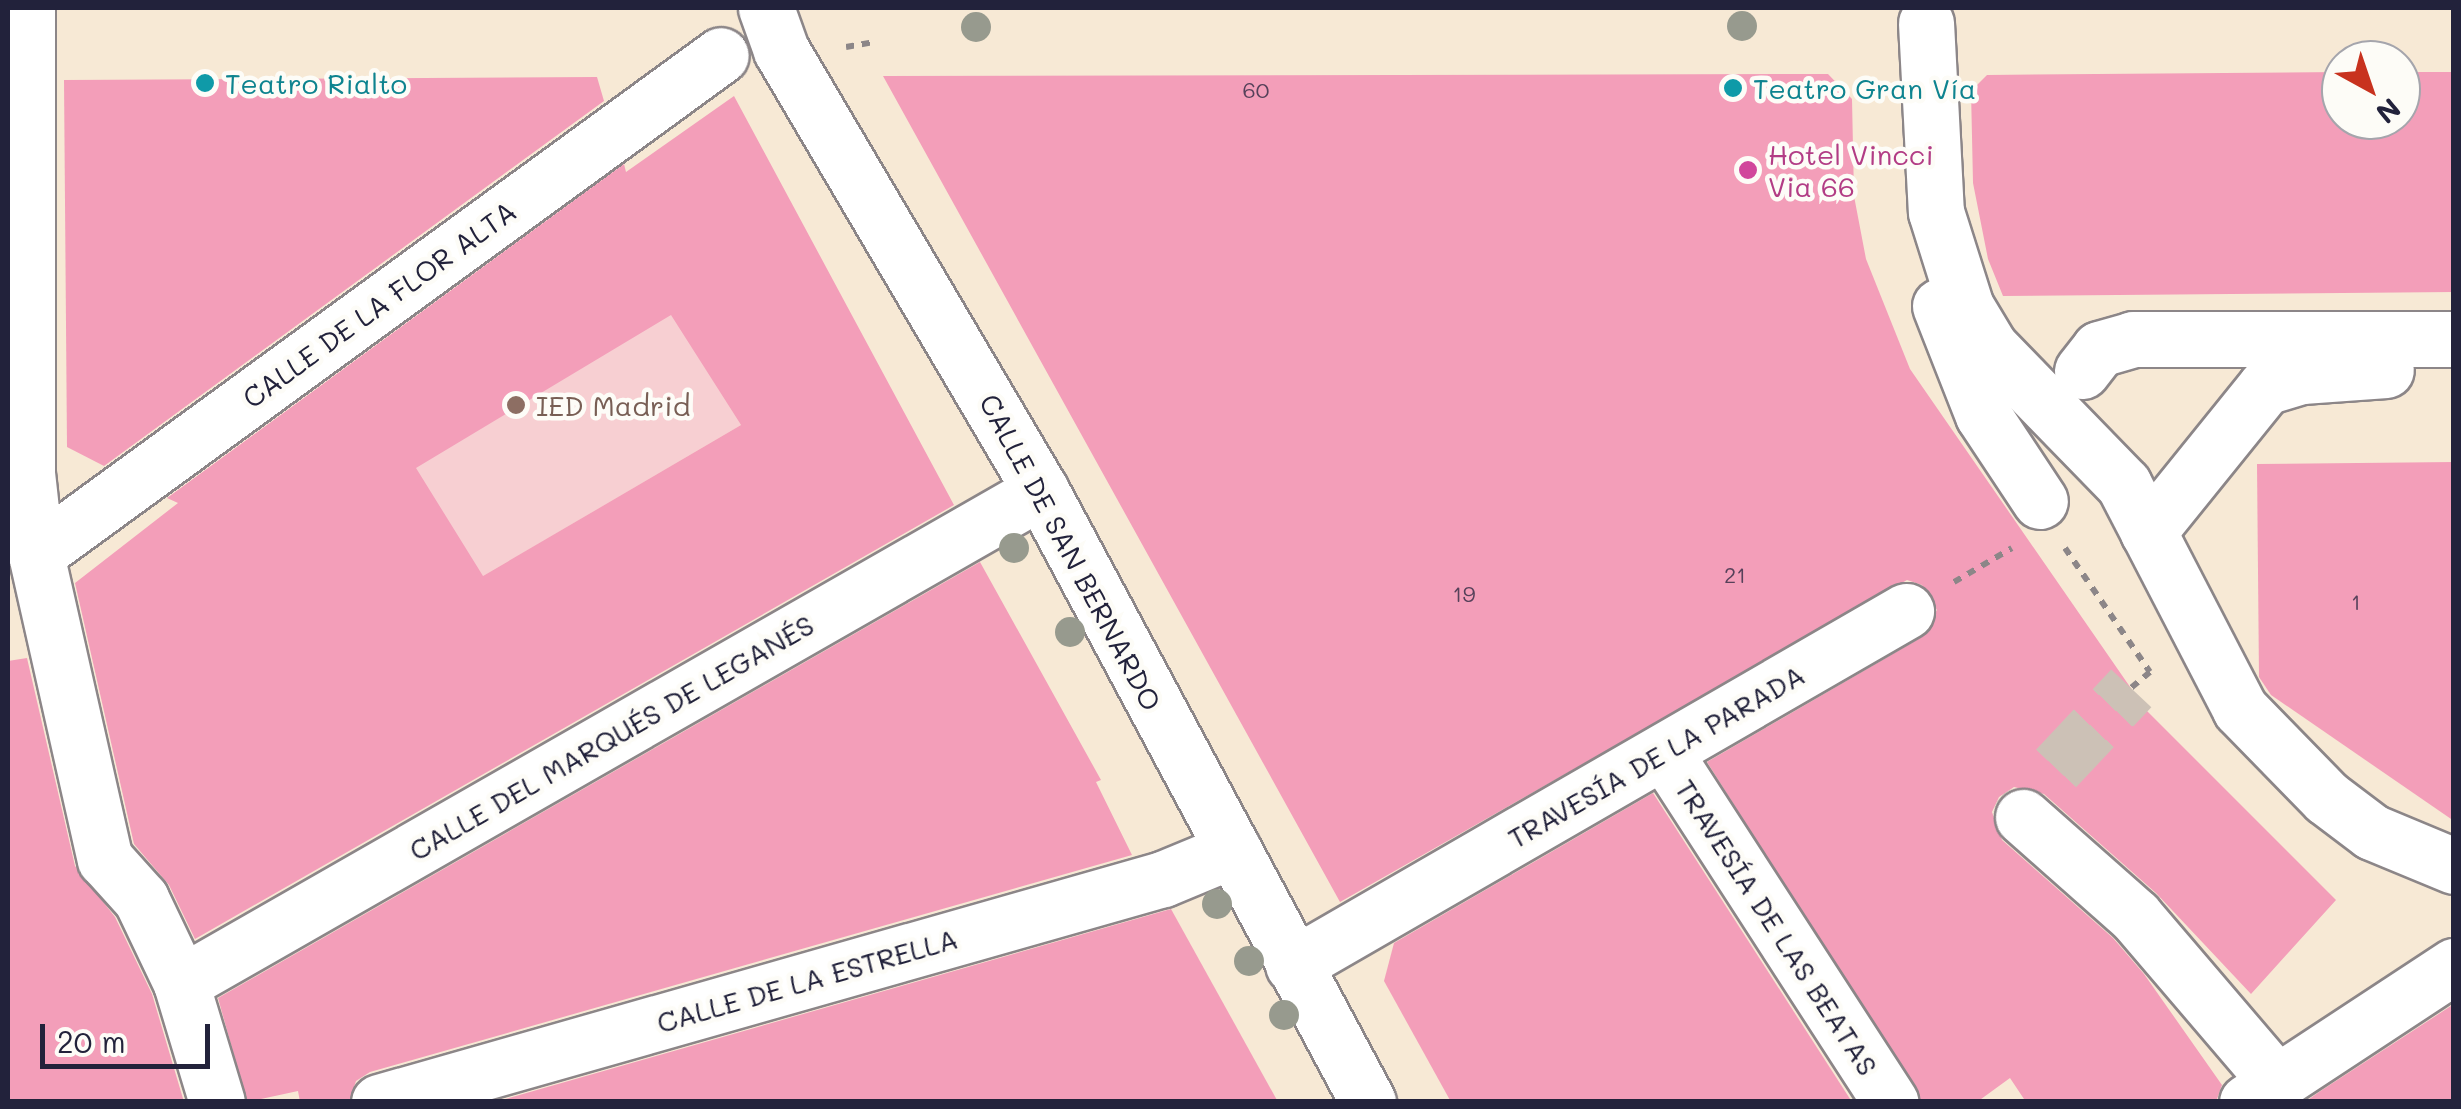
<!DOCTYPE html>
<meta charset="utf-8">
<style>
body{margin:0}
#map{position:relative;width:2461px;height:1109px;overflow:hidden;background:#f7e9d5;font-family:Mali,sans-serif}
div>[style]{position:absolute}
[style*='--x']{left:calc(var(--x)*1px);top:calc(var(--y)*1px);width:calc(var(--w)*1px);rotate:calc(var(--a)*1deg)}
.built>*{inset:0;background:#f7cfd2}
.building>*{inset:0;background:#f39eb9}
.minor-tunnel>*{height:55px;margin-top:-27.5px;transform-origin:0;background:repeating-linear-gradient(90deg,#ccc1b6 0 55px,transparent 0 83px)}
.path>*{height:6px;margin-top:-3px;transform-origin:0;background:repeating-linear-gradient(90deg,#8c8688 0 8px,transparent 0 16px)}
.roads{filter:drop-shadow(2px 0 #8c8688) drop-shadow(-2px 0 #8c8688) drop-shadow(0 2px #8c8688) drop-shadow(0 -2px #8c8688)}
.minor>*{height:55px;margin:-27.5px;padding:0 27.5px;transform-origin:27.5px;border-radius:27.5px;background:#fff}
.trees>*{width:30px;height:30px;margin:-15px;border-radius:50%;background:#979a8e}
.dots>*{width:28px;height:28px;translate:-50% -50%;box-sizing:border-box;border:5px solid #fdfcf7;border-radius:50%}
span{translate:-50% -50%;white-space:nowrap;text-align:center;line-height:1.15;-webkit-text-stroke:9px #fdfcf7;paint-order:stroke}
.number-label{font-size:22px;color:#56415a}
.number-label span{-webkit-text-stroke-width:0}
.culture-label{font-size:28px;color:#0d838f}
.left{translate:0 -50%;text-align:left}
.hotel-label{font-size:28px;color:#b23c85}
.street-label{font-size:28px;color:#22223b}
.education-label{font-size:28px;color:#785e54}
.frame{position:absolute;inset:0;border:10px solid #22223b;pointer-events:none}
.north{position:absolute;left:2321px;top:40px;width:100px;height:100px;box-sizing:border-box;background:#fdfcf7;border:2px solid #a5a5ac;border-radius:50%;rotate:140deg;font-size:28px;font-weight:700;line-height:40px;text-align:center;color:#22223b}
.north::after{content:'';display:block;margin:auto;width:35px;height:45px;background:#c8321e;clip-path:polygon(50% 0,100% 100%,50% 72%,0 100%)}
.scale{position:absolute;left:40px;top:1024px;width:170px;height:45px;box-sizing:border-box;border:5px solid #22223b;border-top:0;padding-left:12px;font-size:30px;line-height:35px;white-space:nowrap;color:#22223b;-webkit-text-stroke:8px #fdfcf7;paint-order:stroke}
</style>
<div id="map">
<div class="built">
<i style="clip-path:polygon(596px 194px,741px 425px,415px 616px,354px 368px)"></i>
</div>
<div class="building">
<i style="clip-path:polygon(2341px 72px,2341px 120px,2401px 120px,2401px 72px,2454px 72px,2454px 292px,2003px 296px,1988px 259px,1973px 183px,1971px 91px,1987px 75px)"></i>
<i style="clip-path:polygon(1828px 74px,1852px 99px,1854px 196px,1866px 259px,1910px 369px,2146px 710px,2336px 900px,2251px 994px,2156px 893px,2044px 794px,2014px 787px,1999px 797px,1992px 812px,2002px 840px,2113px 938px,2144px 974px,2222px 1085px,2216px 1102px,2026px 1102px,2010px 1078px,1977px 1102px,1921px 1102px,1707px 762px,1922px 637px,1937px 610px,1922px 585px,1907px 580px,1340px 902px,883px 76px)"></i>
<i style="clip-path:polygon(597px 77px,604px 101px,104px 466px,67px 447px,64px 80px)"></i>
<i style="clip-path:polygon(evenodd,734px 96px,954px 505px,195px 939px,169px 885px,134px 844px,75px 583px,178px 503px,167px 498px,624px 164px,626px 172px,734px 96px,671px 315px,741px 425px,483px 576px,416px 468px,671px 315px)"></i>
<i style="clip-path:polygon(2454px 462px,2454px 821px,2271px 695px,2259px 677px,2257px 464px)"></i>
<i style="clip-path:polygon(980px 562px,1101px 780px,1096px 782px,1132px 855px,370px 1072px,356px 1081px,349px 1102px,300px 1102px,298px 1091px,247px 1102px,218px 998px)"></i>
<i style="clip-path:polygon(27px 658px,75px 866px,115px 917px,152px 994px,184px 1102px,8px 1102px,8px 661px)"></i>
<i style="clip-path:polygon(1653px 793px,1852px 1102px,1451px 1102px,1384px 981px,1394px 943px)"></i>
<i style="clip-path:polygon(1171px 909px,1278px 1102px,495px 1102px)"></i>
<i style="clip-path:polygon(2454px 1004px,2454px 1102px,2305px 1102px,2319px 1092px)"></i>
</div>
<div class="minor-tunnel">
<i style="--x:2056;--y:768;--w:110;--a:-46.8"></i>
</div>
<div class="path">
<i style="--x:846;--y:47;--w:28;--a:-10"></i>
<i style="--x:2065;--y:548;--w:150;--a:55.6"></i>
<i style="--x:2150;--y:672;--w:25;--a:140"></i>
<i style="--x:1954;--y:582;--w:67;--a:-30.4"></i>
</div>
<div class="roads">
<div class="minor">
<i style="--x:27;--y:8;--w:465;--a:90"></i>
<i style="--x:27;--y:473;--w:81;--a:83.7"></i>
<i style="--x:36;--y:554;--w:313;--a:77.3"></i>
<i style="--x:105;--y:859;--w:54;--a:48"></i>
<i style="--x:141;--y:899;--w:93;--a:64.5"></i>
<i style="--x:181;--y:983;--w:124;--a:73.2"></i>
<i style="--x:766;--y:8;--w:45;--a:70.3"></i>
<i style="--x:781;--y:50;--w:512;--a:59.48"></i>
<i style="--x:1041;--y:491;--w:693;--a:61.84"></i>
<i style="--x:1926;--y:23;--w:189;--a:87"></i>
<i style="--x:1936;--y:212;--w:100;--a:72.5"></i>
<i style="--x:1966;--y:307;--w:47;--a:59"></i>
<i style="--x:1990;--y:347;--w:192;--a:45.8"></i>
<i style="--x:2124;--y:485;--w:252;--a:62.6"></i>
<i style="--x:2240;--y:709;--w:124;--a:45.7"></i>
<i style="--x:2327;--y:798;--w:56;--a:37.1"></i>
<i style="--x:2372;--y:832;--w:89;--a:22.5"></i>
<i style="--x:1940;--y:306;--w:117;--a:68.5"></i>
<i style="--x:1983;--y:415;--w:103;--a:56.5"></i>
<i style="--x:2082;--y:371;--w:28;--a:-52"></i>
<i style="--x:2099;--y:349;--w:35;--a:-16"></i>
<i style="--x:2133;--y:339;--w:321;--a:0"></i>
<i style="--x:2148;--y:532;--w:186;--a:-51.1"></i>
<i style="--x:2265;--y:387;--w:39;--a:-17"></i>
<i style="--x:2302;--y:376;--w:84;--a:-4.1"></i>
<i style="--x:36;--y:554;--w:847;--a:-36.07"></i>
<i style="--x:1664;--y:752;--w:417;--a:57.1"></i>
<i style="--x:2023;--y:817;--w:149;--a:41.5"></i>
<i style="--x:2135;--y:916;--w:216;--a:49.5"></i>
<i style="--x:1293;--y:965;--w:708;--a:-30.01"></i>
<i style="--x:181;--y:983;--w:991;--a:-29.77"></i>
<i style="--x:379;--y:1102;--w:815;--a:-15.88"></i>
<i style="--x:1163;--y:879;--w:76;--a:-22.5"></i>
<i style="--x:2247;--y:1102;--w:248;--a:-33.3"></i>
</div>
</div>
<div class="trees">
<i style="left:1742px;top:26px"></i>
<i style="left:976px;top:27px"></i>
<i style="left:1014px;top:548px"></i>
<i style="left:1070px;top:632px"></i>
<i style="left:1217px;top:904px"></i>
<i style="left:1249px;top:961px"></i>
<i style="left:1284px;top:1015px"></i>
</div>
<div class="dots">
<i style="left:205px;top:83px;background:#0f9aa8"></i>
<i style="left:1733px;top:88px;background:#0f9aa8"></i>
<i style="left:1748px;top:170px;background:#d1479c"></i>
<i style="left:516px;top:405px;background:#8d6e63"></i>
</div>
<div class="number-label">
<span style="left:1256px;top:90px">60</span>
<span style="left:1735px;top:575px">21</span>
<span style="left:1464px;top:594px">19</span>
<span style="left:2356px;top:602px">1</span>
</div>
<div class="culture-label">
<span class="left" style="left:225px;top:83px">Teatro Rialto</span>
<span class="left" style="left:1753px;top:88px">Teatro Gran Vía</span>
</div>
<div class="hotel-label">
<span class="left" style="left:1768px;top:170px">Hotel Vincci<br>Via 66</span>
</div>
<div class="street-label">
<span style="left:379px;top:304px;rotate:-36deg">CALLE DE LA FLOR ALTA</span>
<span style="left:1071px;top:552px;rotate:62deg">CALLE DE SAN BERNARDO</span>
<span style="left:611px;top:737px;rotate:-30deg">CALLE DEL MARQUÉS DE LEGANÉS</span>
<span style="left:1656px;top:756px;rotate:-30deg">TRAVESÍA DE LA PARADA</span>
<span style="left:1777px;top:927px;rotate:57deg">TRAVESÍA DE LAS BEATAS</span>
<span style="left:807px;top:980px;rotate:-16deg">CALLE DE LA ESTRELLA</span>
</div>
<div class="education-label">
<span class="left" style="left:536px;top:405px">IED Madrid</span>
</div>
<div class="frame"></div>
<div class="north">N</div>
<div class="scale">20 m</div>
</div>
